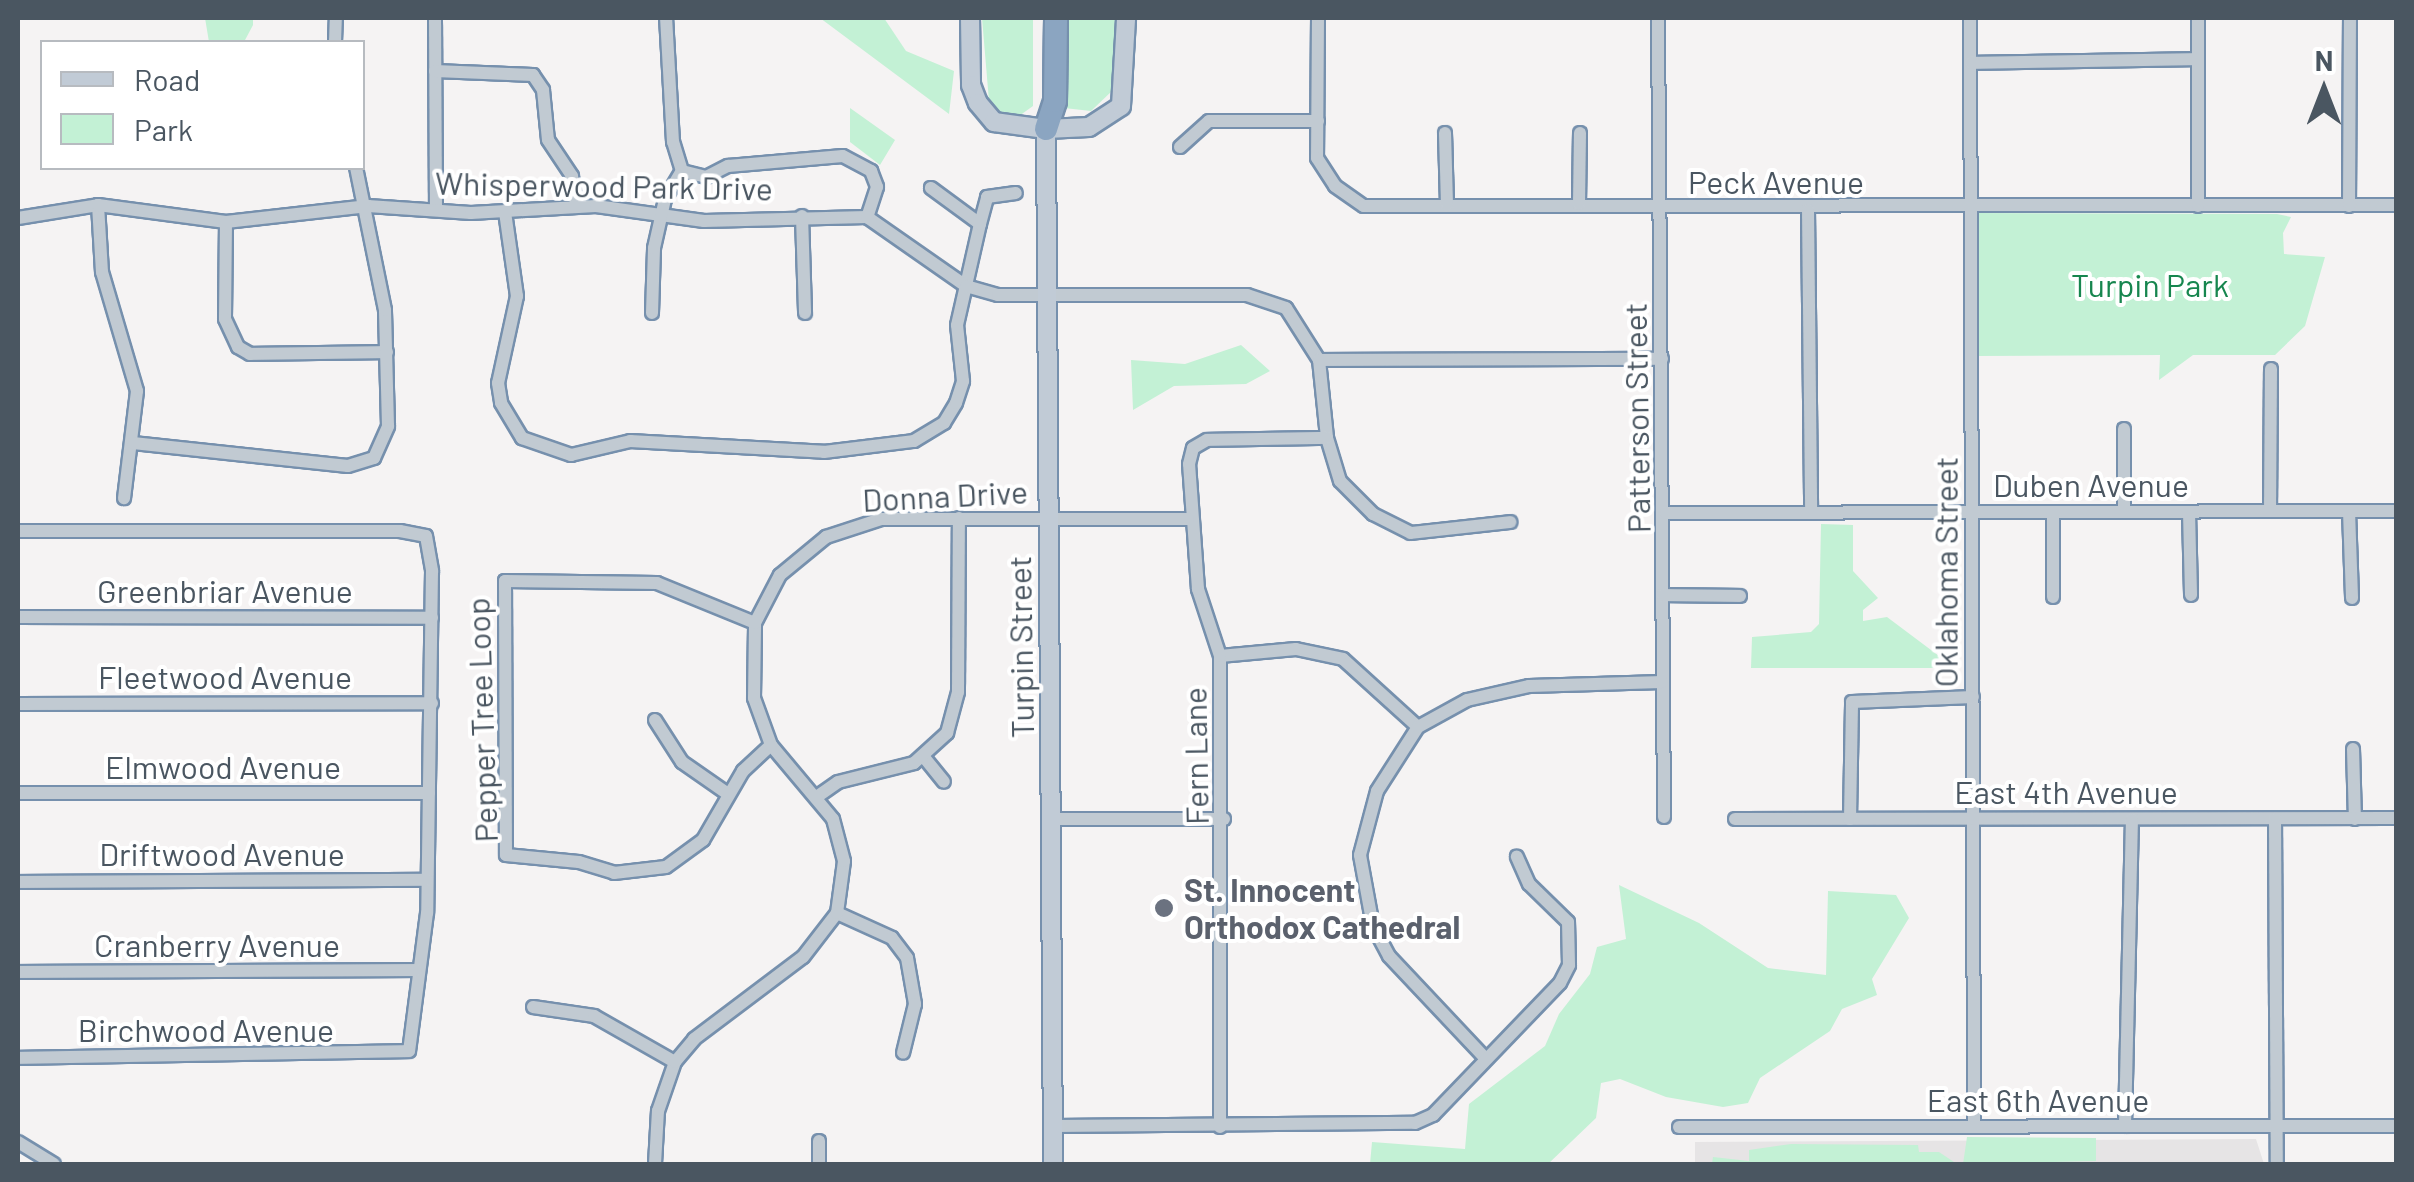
<!DOCTYPE html>
<style>
body{margin:0}
#map{position:relative;width:2414px;height:1182px;overflow:hidden;background:#f5f3f3;font-family:Barlow,sans-serif}
div>[style]{position:absolute}
[style*='--x']{left:calc(var(--x)*1px);top:calc(var(--y)*1px);width:calc(var(--w)*1px);rotate:calc(var(--a)*1deg)}
.education>*{inset:0;background:#e6e4e5}
.green>*{inset:0;background:#c3f1d5}
.roads{filter:drop-shadow(2px 0 #7690ad) drop-shadow(-2px 0 #7690ad) drop-shadow(0 2px #7690ad) drop-shadow(0 -2px #7690ad)}
.street>*{height:12px;margin:-6px;padding:0 6px;transform-origin:6px;border-radius:6px;background:#c1cad2}
.secondary>*{height:18px;margin:-9px;padding:0 9px;transform-origin:9px;border-radius:9px;background:#c1cbd6}
.highway>*{height:22px;margin:-11px;padding:0 11px;transform-origin:11px;border-radius:11px;background:#8ba5c1}
.dots>*{width:28px;height:28px;translate:-50% -50%;box-sizing:border-box;border:5px solid #fff;border-radius:50%}
span{translate:-50% -50%;white-space:nowrap;text-align:center;line-height:1.15;-webkit-text-stroke:8px #fff;paint-order:stroke}
.street-label{font-size:32px;color:#4a5661}
.park-label{font-size:32px;color:#17864f}
.worship-label{font-size:32px;color:#5b616d;font-weight:700}
.left{translate:0 -50%;text-align:left}
.frame{position:absolute;inset:0;border:20px solid #4a5661;pointer-events:none}
.legend{position:absolute;left:40px;top:40px;width:325px;height:130px;box-sizing:border-box;background:#fff;border:2px solid #b7bbc0;margin:0;padding:12px 18px;list-style:none;font-size:30px;color:#4a5661}
.legend li{display:flex;align-items:center;gap:20px;height:50px}
.legend b{width:50px;border:2px solid #b7bbc0}
.north{position:absolute;left:2274px;top:40px;width:100px;height:100px;-webkit-text-stroke:8px #fff;paint-order:stroke;rotate:0deg;font-size:28px;font-weight:700;line-height:40px;text-align:center;color:#4a5661}
.north::after{content:'';display:block;margin:auto;width:35px;height:45px;background:#4a5661;clip-path:polygon(50% 0,100% 100%,50% 72%,0 100%)}
</style>
<div id="map">
<div class="education">
<i style="clip-path:polygon(2256px 1139px,2264px 1164px,1695px 1164px,1695px 1142px)"></i>
</div>
<div class="green">
<i style="clip-path:polygon(205px 18px,253px 18px,253px 25px,244px 42px,209px 42px)"></i>
<i style="clip-path:polygon(820px 18px,884px 18px,906px 51px,954px 71px,949px 114px)"></i>
<i style="clip-path:polygon(982px 18px,1033px 18px,1033px 106px,1019px 116px,1001px 113px,989px 101px)"></i>
<i style="clip-path:polygon(1065px 18px,1115px 18px,1113px 90px,1091px 111px,1064px 108px)"></i>
<i style="clip-path:polygon(850px 108px,895px 140px,880px 165px,850px 142px)"></i>
<i style="clip-path:polygon(1976px 213px,2277px 214px,2291px 217px,2283px 233px,2284px 254px,2325px 257px,2305px 326px,2275px 355px,2193px 355px,2159px 380px,2160px 355px,1975px 356px)"></i>
<i style="clip-path:polygon(1241px 345px,1270px 371px,1246px 384px,1174px 386px,1133px 410px,1131px 360px,1185px 364px)"></i>
<i style="clip-path:polygon(1821px 524px,1853px 525px,1853px 571px,1878px 598px,1863px 610px,1863px 621px,1887px 617px,1955px 668px,1751px 668px,1752px 637px,1811px 632px,1819px 624px)"></i>
<i style="clip-path:polygon(1619px 885px,1699px 923px,1768px 968px,1826px 975px,1828px 891px,1896px 895px,1909px 918px,1872px 979px,1877px 995px,1842px 1009px,1830px 1031px,1760px 1078px,1748px 1103px,1723px 1107px,1666px 1097px,1620px 1079px,1601px 1083px,1596px 1118px,1548px 1164px,1370px 1164px,1372px 1142px,1465px 1149px,1469px 1104px,1545px 1046px,1559px 1014px,1590px 974px,1597px 947px,1626px 939px)"></i>
<i style="clip-path:polygon(1967px 1137px,2096px 1138px,2096px 1161px,1963px 1164px)"></i>
<i style="clip-path:polygon(1791px 1144px,1918px 1145px,1919px 1152px,1939px 1152px,1957px 1164px,1712px 1164px,1713px 1157px,1749px 1161px,1749px 1150px)"></i>
</div>
<div class="roads">
<div class="street">
<i style="--x:435;--y:18;--w:192;--a:89.7"></i>
<i style="--x:1318;--y:18;--w:140;--a:90.4"></i>
<i style="--x:1317;--y:158;--w:33;--a:57"></i>
<i style="--x:1335;--y:186;--w:35;--a:35"></i>
<i style="--x:1364;--y:206;--w:1032;--a:-0.06"></i>
<i style="--x:1658;--y:18;--w:799;--a:89.57"></i>
<i style="--x:1970;--y:18;--w:1108;--a:89.79"></i>
<i style="--x:335;--y:42;--w:24;--a:-88"></i>
<i style="--x:1971;--y:63;--w:226;--a:-1"></i>
<i style="--x:435;--y:71;--w:98;--a:2.3"></i>
<i style="--x:533;--y:75;--w:18;--a:56"></i>
<i style="--x:543;--y:90;--w:50;--a:84.3"></i>
<i style="--x:548;--y:140;--w:43;--a:56.3"></i>
<i style="--x:572;--y:176;--w:29;--a:82"></i>
<i style="--x:1445;--y:133;--w:72;--a:88.4"></i>
<i style="--x:1180;--y:147;--w:39;--a:-42"></i>
<i style="--x:1209;--y:121;--w:109;--a:0"></i>
<i style="--x:682;--y:171;--w:25;--a:14"></i>
<i style="--x:706;--y:177;--w:25;--a:-27"></i>
<i style="--x:728;--y:166;--w:115;--a:-5"></i>
<i style="--x:843;--y:156;--w:32;--a:28"></i>
<i style="--x:871;--y:171;--w:17;--a:69"></i>
<i style="--x:877;--y:187;--w:32;--a:108"></i>
<i style="--x:1579;--y:204;--w:71;--a:-89.2"></i>
<i style="--x:98;--y:205;--w:67;--a:86.6"></i>
<i style="--x:102;--y:272;--w:124;--a:73.6"></i>
<i style="--x:137;--y:391;--w:108;--a:96.9"></i>
<i style="--x:2198;--y:206;--w:188;--a:-90"></i>
<i style="--x:2349;--y:206;--w:188;--a:-89.7"></i>
<i style="--x:1808;--y:210;--w:303;--a:89.4"></i>
<i style="--x:505;--y:212;--w:85;--a:81.9"></i>
<i style="--x:517;--y:296;--w:89;--a:102.3"></i>
<i style="--x:498;--y:383;--w:20;--a:81"></i>
<i style="--x:501;--y:403;--w:41;--a:59"></i>
<i style="--x:522;--y:438;--w:52;--a:19.1"></i>
<i style="--x:571;--y:455;--w:61;--a:-13.3"></i>
<i style="--x:630;--y:441;--w:194;--a:3.2"></i>
<i style="--x:824;--y:452;--w:91;--a:-7"></i>
<i style="--x:914;--y:441;--w:35;--a:-31"></i>
<i style="--x:944;--y:423;--w:23;--a:-59"></i>
<i style="--x:956;--y:403;--w:23;--a:-72"></i>
<i style="--x:963;--y:381;--w:56;--a:-96.1"></i>
<i style="--x:957;--y:325;--w:104;--a:-77.2"></i>
<i style="--x:980;--y:224;--w:61;--a:-143.7"></i>
<i style="--x:802;--y:216;--w:97;--a:88.2"></i>
<i style="--x:18;--y:218;--w:81;--a:-9.2"></i>
<i style="--x:98;--y:205;--w:129;--a:7.6"></i>
<i style="--x:226;--y:222;--w:143;--a:-6.4"></i>
<i style="--x:368;--y:206;--w:103;--a:3.9"></i>
<i style="--x:471;--y:213;--w:125;--a:-3.2"></i>
<i style="--x:596;--y:206;--w:109;--a:7.9"></i>
<i style="--x:704;--y:221;--w:163;--a:-1.4"></i>
<i style="--x:867;--y:217;--w:121;--a:34.9"></i>
<i style="--x:966;--y:286;--w:33;--a:16"></i>
<i style="--x:998;--y:295;--w:249;--a:0"></i>
<i style="--x:1247;--y:295;--w:41;--a:18.4"></i>
<i style="--x:1286;--y:308;--w:62;--a:57.6"></i>
<i style="--x:1319;--y:360;--w:78;--a:84.1"></i>
<i style="--x:1327;--y:438;--w:45;--a:73.2"></i>
<i style="--x:1340;--y:481;--w:47;--a:45"></i>
<i style="--x:1373;--y:514;--w:42;--a:26.6"></i>
<i style="--x:1411;--y:533;--w:100;--a:-6.3"></i>
<i style="--x:226;--y:222;--w:97;--a:90.6"></i>
<i style="--x:225;--y:319;--w:31;--a:65"></i>
<i style="--x:238;--y:347;--w:14;--a:30"></i>
<i style="--x:250;--y:354;--w:137;--a:-0.8"></i>
<i style="--x:980;--y:224;--w:28;--a:-75"></i>
<i style="--x:987;--y:197;--w:29;--a:-8"></i>
<i style="--x:652;--y:313;--w:65;--a:-88.2"></i>
<i style="--x:654;--y:248;--w:50;--a:-77.3"></i>
<i style="--x:665;--y:199;--w:33;--a:-59"></i>
<i style="--x:682;--y:171;--w:30;--a:-107"></i>
<i style="--x:673;--y:142;--w:124;--a:-93.2"></i>
<i style="--x:1319;--y:360;--w:343;--a:-0.2"></i>
<i style="--x:2124;--y:429;--w:83;--a:90"></i>
<i style="--x:133;--y:443;--w:216;--a:6.1"></i>
<i style="--x:348;--y:466;--w:27;--a:-17"></i>
<i style="--x:374;--y:458;--w:35;--a:-66"></i>
<i style="--x:388;--y:426;--w:116;--a:-91.5"></i>
<i style="--x:385;--y:310;--w:145;--a:-101.5"></i>
<i style="--x:2270;--y:511;--w:142;--a:-89.6"></i>
<i style="--x:2349;--y:511;--w:87;--a:88"></i>
<i style="--x:2189;--y:512;--w:83;--a:88.6"></i>
<i style="--x:1666;--y:513;--w:730;--a:-0.16"></i>
<i style="--x:2053;--y:513;--w:84;--a:90"></i>
<i style="--x:18;--y:531;--w:382;--a:0"></i>
<i style="--x:400;--y:531;--w:26;--a:11"></i>
<i style="--x:426;--y:536;--w:36;--a:80"></i>
<i style="--x:432;--y:571;--w:342;--a:90.8"></i>
<i style="--x:427;--y:913;--w:139;--a:97.4"></i>
<i style="--x:409;--y:1051;--w:391;--a:179"></i>
<i style="--x:1663;--y:595;--w:77;--a:0.7"></i>
<i style="--x:18;--y:617;--w:414;--a:0.1"></i>
<i style="--x:755;--y:623;--w:106;--a:-157.8"></i>
<i style="--x:657;--y:583;--w:152;--a:-179.2"></i>
<i style="--x:505;--y:581;--w:274;--a:89.8"></i>
<i style="--x:506;--y:855;--w:73;--a:5.5"></i>
<i style="--x:579;--y:862;--w:37;--a:17"></i>
<i style="--x:614;--y:873;--w:52;--a:-6.6"></i>
<i style="--x:666;--y:867;--w:46;--a:-36.1"></i>
<i style="--x:703;--y:840;--w:80;--a:-59.9"></i>
<i style="--x:743;--y:771;--w:38;--a:-43"></i>
<i style="--x:1220;--y:656;--w:76;--a:-5.3"></i>
<i style="--x:1296;--y:649;--w:48;--a:12"></i>
<i style="--x:1343;--y:659;--w:101;--a:42.2"></i>
<i style="--x:18;--y:704;--w:414;--a:-0.1"></i>
<i style="--x:655;--y:720;--w:50;--a:57.3"></i>
<i style="--x:682;--y:762;--w:56;--a:34.8"></i>
<i style="--x:2353;--y:749;--w:70;--a:88.4"></i>
<i style="--x:923;--y:756;--w:33;--a:51"></i>
<i style="--x:18;--y:793;--w:411;--a:0"></i>
<i style="--x:818;--y:796;--w:24;--a:-35"></i>
<i style="--x:838;--y:782;--w:78;--a:-14"></i>
<i style="--x:914;--y:763;--w:45;--a:-42.3"></i>
<i style="--x:947;--y:733;--w:42;--a:-75"></i>
<i style="--x:958;--y:692;--w:174;--a:-89.7"></i>
<i style="--x:1052;--y:819;--w:172;--a:0"></i>
<i style="--x:1735;--y:819;--w:661;--a:-0.09"></i>
<i style="--x:1850;--y:819;--w:117;--a:-89"></i>
<i style="--x:1852;--y:702;--w:121;--a:-2.4"></i>
<i style="--x:2275;--y:819;--w:345;--a:89.7"></i>
<i style="--x:18;--y:882;--w:409;--a:-0.3"></i>
<i style="--x:837;--y:913;--w:60;--a:24.4"></i>
<i style="--x:892;--y:938;--w:25;--a:53"></i>
<i style="--x:907;--y:958;--w:47;--a:80.1"></i>
<i style="--x:915;--y:1004;--w:50;--a:103.8"></i>
<i style="--x:18;--y:972;--w:398;--a:-0.3"></i>
<i style="--x:533;--y:1007;--w:62;--a:8.4"></i>
<i style="--x:594;--y:1016;--w:93;--a:29.6"></i>
<i style="--x:1486;--y:1059;--w:141;--a:-133.3"></i>
<i style="--x:1389;--y:956;--w:34;--a:-118"></i>
<i style="--x:1373;--y:926;--w:72;--a:-100.4"></i>
<i style="--x:1360;--y:855;--w:66;--a:-75.1"></i>
<i style="--x:1377;--y:791;--w:76;--a:-57.4"></i>
<i style="--x:1418;--y:727;--w:56;--a:-28.9"></i>
<i style="--x:1467;--y:700;--w:64;--a:-12.7"></i>
<i style="--x:1529;--y:686;--w:133;--a:-1.7"></i>
<i style="--x:1055;--y:1126;--w:360;--a:-0.5"></i>
<i style="--x:1415;--y:1123;--w:20;--a:-24"></i>
<i style="--x:1433;--y:1115;--w:183;--a:-46.1"></i>
<i style="--x:1560;--y:983;--w:20;--a:-63"></i>
<i style="--x:1569;--y:965;--w:43;--a:-91.3"></i>
<i style="--x:1568;--y:922;--w:54;--a:-135.7"></i>
<i style="--x:1529;--y:884;--w:30;--a:-114"></i>
<i style="--x:2125;--y:1126;--w:307;--a:-88.7"></i>
<i style="--x:1220;--y:1127;--w:471;--a:-90"></i>
<i style="--x:1220;--y:656;--w:71;--a:-108.2"></i>
<i style="--x:1198;--y:589;--w:125;--a:-94.1"></i>
<i style="--x:1189;--y:464;--w:16;--a:-76"></i>
<i style="--x:1193;--y:448;--w:16;--a:-30"></i>
<i style="--x:1207;--y:440;--w:120;--a:-1"></i>
<i style="--x:1679;--y:1127;--w:717;--a:-0.08"></i>
<i style="--x:18;--y:1142;--w:42;--a:31.4"></i>
<i style="--x:655;--y:1164;--w:53;--a:-86.8"></i>
<i style="--x:658;--y:1111;--w:52;--a:-70.9"></i>
<i style="--x:675;--y:1062;--w:30;--a:-50"></i>
<i style="--x:694;--y:1039;--w:136;--a:-37"></i>
<i style="--x:803;--y:957;--w:56;--a:-52.3"></i>
<i style="--x:837;--y:913;--w:52;--a:-82.3"></i>
<i style="--x:844;--y:861;--w:43;--a:-104.7"></i>
<i style="--x:833;--y:819;--w:97;--a:-130"></i>
<i style="--x:771;--y:745;--w:50;--a:-109.9"></i>
<i style="--x:754;--y:698;--w:75;--a:-89.2"></i>
<i style="--x:755;--y:623;--w:54;--a:-62.5"></i>
<i style="--x:780;--y:575;--w:60;--a:-39.6"></i>
<i style="--x:826;--y:537;--w:58;--a:-18.1"></i>
<i style="--x:881;--y:519;--w:307;--a:0"></i>
<i style="--x:819;--y:1164;--w:23;--a:-90"></i>
</div>
<div class="secondary">
<i style="--x:970;--y:18;--w:67;--a:89.1"></i>
<i style="--x:971;--y:85;--w:19;--a:69"></i>
<i style="--x:978;--y:103;--w:25;--a:50"></i>
<i style="--x:994;--y:122;--w:52;--a:7.7"></i>
<i style="--x:1046;--y:129;--w:43;--a:-2.7"></i>
<i style="--x:1089;--y:127;--w:38;--a:-33"></i>
<i style="--x:1121;--y:106;--w:88;--a:-86.7"></i>
<i style="--x:1046;--y:129;--w:1035;--a:89.61"></i>
</div>
<div class="highway">
<i style="--x:1046;--y:129;--w:29;--a:-72"></i>
<i style="--x:1055;--y:101;--w:83;--a:-89.3"></i>
</div>
</div>
<div class="dots">
<i style="left:1164px;top:908px;background:#6b7280"></i>
</div>
<div class="street-label">
<span style="left:1776px;top:181px">Peck Avenue</span>
<span style="left:604px;top:185px;rotate:1deg">Whisperwood Park Drive</span>
<span style="left:1636px;top:418px;rotate:-91deg">Patterson Street</span>
<span style="left:2091px;top:484px">Duben Avenue</span>
<span style="left:945px;top:495px;rotate:-3deg">Donna Drive</span>
<span style="left:1945px;top:572px;rotate:-90deg">Oklahoma Street</span>
<span style="left:225px;top:590px">Greenbriar Avenue</span>
<span style="left:1020px;top:647px;rotate:-91deg">Turpin Street</span>
<span style="left:225px;top:676px">Fleetwood Avenue</span>
<span style="left:481px;top:720px;rotate:-92deg">Pepper Tree Loop</span>
<span style="left:1195px;top:756px;rotate:-91deg">Fern Lane</span>
<span style="left:223px;top:766px">Elmwood Avenue</span>
<span style="left:2066px;top:791px">East 4th Avenue</span>
<span style="left:222px;top:853px">Driftwood Avenue</span>
<span style="left:217px;top:944px">Cranberry Avenue</span>
<span style="left:206px;top:1029px">Birchwood Avenue</span>
<span style="left:2038px;top:1099px">East 6th Avenue</span>
</div>
<div class="park-label">
<span style="left:2150px;top:284px">Turpin Park</span>
</div>
<div class="worship-label">
<span class="left" style="left:1184px;top:908px">St. Innocent<br>Orthodox Cathedral</span>
</div>
<div class="frame"></div>
<ul class="legend">
<li><b style="height:12px;background:#c1cbd6"></b>Road</li>
<li><b style="height:28px;background:#c3f1d5"></b>Park</li>
</ul>
<div class="north">N</div>
</div>
